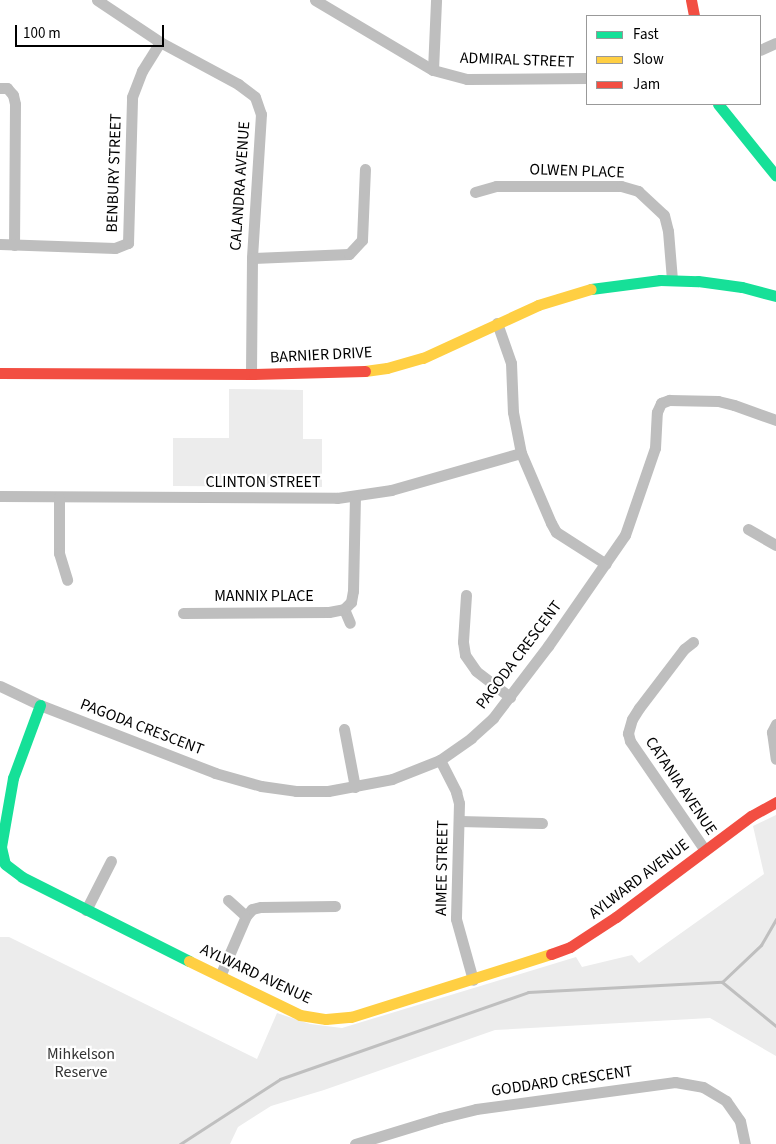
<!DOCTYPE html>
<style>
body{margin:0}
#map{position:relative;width:776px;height:1144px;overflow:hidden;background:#fff;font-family:"Source Sans 3",sans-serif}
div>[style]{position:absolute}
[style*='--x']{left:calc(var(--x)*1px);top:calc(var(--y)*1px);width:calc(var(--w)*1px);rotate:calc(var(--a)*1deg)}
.green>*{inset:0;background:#ececec}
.stream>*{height:3px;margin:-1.5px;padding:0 1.5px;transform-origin:1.5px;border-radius:1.5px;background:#bfbfbf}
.street>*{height:11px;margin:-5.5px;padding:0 5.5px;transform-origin:5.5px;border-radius:5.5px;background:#bebebe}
.fast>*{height:11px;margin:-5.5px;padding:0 5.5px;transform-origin:5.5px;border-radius:5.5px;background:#16e098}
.slow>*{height:11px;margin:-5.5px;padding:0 5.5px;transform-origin:5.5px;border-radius:5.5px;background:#ffcf43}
.jam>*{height:11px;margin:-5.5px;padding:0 5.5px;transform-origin:5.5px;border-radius:5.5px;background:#f24e42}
span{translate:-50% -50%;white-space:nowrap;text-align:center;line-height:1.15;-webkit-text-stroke:4.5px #fff;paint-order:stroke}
.street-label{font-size:16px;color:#000}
.park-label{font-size:16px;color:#333}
.legend{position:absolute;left:586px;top:15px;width:175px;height:90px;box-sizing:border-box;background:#fff;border:1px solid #999;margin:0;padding:6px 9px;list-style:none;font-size:15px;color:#000}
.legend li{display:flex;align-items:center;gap:10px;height:25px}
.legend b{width:25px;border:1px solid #999}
.scale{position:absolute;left:15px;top:25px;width:149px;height:22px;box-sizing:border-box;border:2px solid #000;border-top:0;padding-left:6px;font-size:15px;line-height:18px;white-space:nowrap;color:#000;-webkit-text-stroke:4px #fff;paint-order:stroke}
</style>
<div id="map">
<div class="green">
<i style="clip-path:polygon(229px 389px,303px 390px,303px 439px,322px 439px,322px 487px,173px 486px,173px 438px,229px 438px)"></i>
<i style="clip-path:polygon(776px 815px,776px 1056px,710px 1018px,495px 1030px,324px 1090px,271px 1106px,238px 1127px,230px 1144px,0 1144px,0 937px,9px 937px,257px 1059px,277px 1013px,310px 1024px,342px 1028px,576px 957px,582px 967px,632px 955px,639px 963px,764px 874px,753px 826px)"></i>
</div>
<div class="stream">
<i style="--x:722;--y:982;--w:70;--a:39.2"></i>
<i style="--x:180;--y:1144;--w:119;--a:-33"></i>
<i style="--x:280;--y:1079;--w:263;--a:-19.3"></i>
<i style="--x:528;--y:992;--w:194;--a:-3"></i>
<i style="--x:722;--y:982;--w:54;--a:-43.5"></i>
<i style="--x:761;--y:945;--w:30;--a:-60"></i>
</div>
<div class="street">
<i style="--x:97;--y:0;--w:76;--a:33.7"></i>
<i style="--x:160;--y:42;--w:89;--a:28.3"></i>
<i style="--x:238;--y:84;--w:21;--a:37"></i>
<i style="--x:255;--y:97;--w:18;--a:71"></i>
<i style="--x:261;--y:114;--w:144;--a:93.6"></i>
<i style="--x:252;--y:258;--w:116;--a:90.5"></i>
<i style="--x:315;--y:0;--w:137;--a:30.7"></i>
<i style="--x:433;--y:70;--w:35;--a:15"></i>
<i style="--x:467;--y:79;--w:120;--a:-0.5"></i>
<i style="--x:760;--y:50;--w:17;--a:-24"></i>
<i style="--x:433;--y:70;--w:70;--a:-87.5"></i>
<i style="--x:0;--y:88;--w:7;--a:0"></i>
<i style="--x:7;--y:88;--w:9;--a:49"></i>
<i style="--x:13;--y:95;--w:9;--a:77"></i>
<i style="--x:15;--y:104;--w:141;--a:90.4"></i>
<i style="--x:475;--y:192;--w:22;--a:-16"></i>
<i style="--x:496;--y:186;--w:125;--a:0"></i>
<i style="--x:621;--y:186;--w:18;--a:16"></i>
<i style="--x:638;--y:191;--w:35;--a:43"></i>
<i style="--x:664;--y:215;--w:16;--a:76"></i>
<i style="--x:668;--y:231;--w:49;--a:85.3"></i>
<i style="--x:0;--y:244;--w:115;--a:2"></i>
<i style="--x:115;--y:248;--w:14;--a:-21"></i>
<i style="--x:128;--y:243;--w:146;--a:-88.4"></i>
<i style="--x:132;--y:97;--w:28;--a:-69"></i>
<i style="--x:142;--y:71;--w:34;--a:-58"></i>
<i style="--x:252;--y:258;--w:97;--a:-2.4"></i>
<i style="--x:349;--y:254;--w:19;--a:-47"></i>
<i style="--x:362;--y:240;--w:71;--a:-87.6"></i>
<i style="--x:497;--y:323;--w:42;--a:70.7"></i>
<i style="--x:511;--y:363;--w:49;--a:87.7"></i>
<i style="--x:513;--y:412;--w:42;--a:79"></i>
<i style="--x:521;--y:453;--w:76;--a:66.8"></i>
<i style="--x:551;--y:523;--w:10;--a:61"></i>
<i style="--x:556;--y:532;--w:59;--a:32.6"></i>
<i style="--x:0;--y:496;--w:337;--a:0.3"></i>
<i style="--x:337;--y:498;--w:55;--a:-8.4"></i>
<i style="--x:391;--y:490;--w:135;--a:-15.9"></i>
<i style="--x:59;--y:497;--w:56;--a:90"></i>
<i style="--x:59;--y:553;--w:28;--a:73"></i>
<i style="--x:748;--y:529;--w:32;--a:30"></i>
<i style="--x:466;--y:595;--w:47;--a:93.7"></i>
<i style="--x:463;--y:642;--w:13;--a:81"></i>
<i style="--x:465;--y:655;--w:19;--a:55"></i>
<i style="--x:476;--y:671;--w:43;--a:37.4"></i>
<i style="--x:344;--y:609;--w:15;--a:67"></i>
<i style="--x:183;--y:613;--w:146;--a:-0.4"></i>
<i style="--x:329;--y:612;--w:15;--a:-11"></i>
<i style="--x:344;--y:609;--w:10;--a:-45"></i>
<i style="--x:351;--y:602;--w:11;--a:-80"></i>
<i style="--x:353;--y:591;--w:94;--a:-88.8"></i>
<i style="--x:693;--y:642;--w:11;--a:142"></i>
<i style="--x:684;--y:649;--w:74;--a:127.3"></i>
<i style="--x:639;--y:708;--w:13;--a:122"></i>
<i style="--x:632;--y:719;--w:15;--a:106"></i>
<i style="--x:628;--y:733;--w:8;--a:76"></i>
<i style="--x:630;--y:741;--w:132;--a:55.5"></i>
<i style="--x:0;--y:686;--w:44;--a:25.4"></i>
<i style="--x:40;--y:705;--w:188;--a:21.2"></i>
<i style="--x:215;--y:773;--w:48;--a:15.8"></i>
<i style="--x:261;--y:786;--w:35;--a:8"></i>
<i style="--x:296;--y:791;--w:32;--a:0"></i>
<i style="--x:328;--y:791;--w:65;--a:-10.6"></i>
<i style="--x:392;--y:779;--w:52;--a:-21.6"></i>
<i style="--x:440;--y:760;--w:38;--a:-35"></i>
<i style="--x:471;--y:738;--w:30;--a:-42"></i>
<i style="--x:493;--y:718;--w:91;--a:-52.6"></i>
<i style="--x:548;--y:646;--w:135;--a:-55.3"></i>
<i style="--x:625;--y:535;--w:92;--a:-71"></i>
<i style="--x:655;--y:448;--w:36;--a:-87"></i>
<i style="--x:657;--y:412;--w:10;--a:-66"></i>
<i style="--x:661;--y:403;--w:9;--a:-21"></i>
<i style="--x:669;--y:400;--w:49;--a:1.2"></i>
<i style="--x:718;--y:401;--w:16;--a:14"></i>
<i style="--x:734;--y:405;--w:45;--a:19.7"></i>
<i style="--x:776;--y:724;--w:9;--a:117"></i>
<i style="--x:772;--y:732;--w:27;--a:82"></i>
<i style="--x:344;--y:729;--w:59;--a:79.3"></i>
<i style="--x:440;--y:760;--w:36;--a:63"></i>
<i style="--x:456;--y:792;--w:11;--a:75"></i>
<i style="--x:459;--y:803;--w:116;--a:91.5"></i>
<i style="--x:456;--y:919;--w:63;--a:74.4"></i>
<i style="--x:459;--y:821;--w:83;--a:1.4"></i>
<i style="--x:228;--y:900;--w:24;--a:42"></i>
<i style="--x:86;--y:910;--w:55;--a:-63"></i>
<i style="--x:220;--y:976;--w:65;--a:-66.6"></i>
<i style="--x:246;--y:916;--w:9;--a:-49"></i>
<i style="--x:252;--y:909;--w:9;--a:-13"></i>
<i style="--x:261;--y:907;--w:74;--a:-0.8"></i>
<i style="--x:355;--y:1144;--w:89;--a:-17"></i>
<i style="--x:440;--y:1118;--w:37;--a:-14"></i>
<i style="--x:476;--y:1109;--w:201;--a:-7.7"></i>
<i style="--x:675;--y:1082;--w:28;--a:10"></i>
<i style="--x:703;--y:1087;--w:27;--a:31"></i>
<i style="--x:726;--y:1101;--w:24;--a:55"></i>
<i style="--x:740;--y:1121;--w:24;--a:78"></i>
</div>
<div class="fast">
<i style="--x:718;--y:104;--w:92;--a:51.1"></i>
<i style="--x:591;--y:289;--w:70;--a:-7.4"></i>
<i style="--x:660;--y:280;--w:38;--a:2"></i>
<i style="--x:698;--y:281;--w:44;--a:7.8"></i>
<i style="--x:742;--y:287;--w:35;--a:15"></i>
<i style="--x:40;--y:705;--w:78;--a:110.3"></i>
<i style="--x:13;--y:778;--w:70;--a:99.9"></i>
<i style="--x:1;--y:847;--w:17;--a:77"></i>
<i style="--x:5;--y:864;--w:21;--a:37"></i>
<i style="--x:22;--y:877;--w:187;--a:26.7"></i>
</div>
<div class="slow">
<i style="--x:365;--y:371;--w:22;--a:-8"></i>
<i style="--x:387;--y:368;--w:37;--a:-16"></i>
<i style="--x:423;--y:358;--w:127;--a:-24.7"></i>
<i style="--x:538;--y:305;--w:55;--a:-16.8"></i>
<i style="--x:189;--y:961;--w:123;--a:25.9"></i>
<i style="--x:300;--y:1015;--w:26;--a:9"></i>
<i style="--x:326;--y:1019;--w:25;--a:-5"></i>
<i style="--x:351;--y:1017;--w:210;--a:-17.5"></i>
</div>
<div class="jam">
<i style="--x:691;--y:0;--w:16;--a:79"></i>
<i style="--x:0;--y:373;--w:254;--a:0.2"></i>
<i style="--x:254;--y:374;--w:111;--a:-1.5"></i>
<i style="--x:551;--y:954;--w:20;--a:-20"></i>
<i style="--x:570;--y:947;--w:55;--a:-33.1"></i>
<i style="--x:616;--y:917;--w:169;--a:-36.8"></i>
<i style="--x:751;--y:816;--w:29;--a:-29"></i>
</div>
<div class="street-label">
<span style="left:517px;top:60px;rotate:2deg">ADMIRAL STREET</span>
<span style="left:577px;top:171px;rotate:2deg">OLWEN PLACE</span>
<span style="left:114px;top:173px;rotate:-88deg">BENBURY STREET</span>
<span style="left:240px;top:186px;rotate:-86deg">CALANDRA AVENUE</span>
<span style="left:321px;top:355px;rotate:-3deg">BARNIER DRIVE</span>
<span style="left:263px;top:482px">CLINTON STREET</span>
<span style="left:264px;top:596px">MANNIX PLACE</span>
<span style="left:519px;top:655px;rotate:-53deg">PAGODA CRESCENT</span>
<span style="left:142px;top:727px;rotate:21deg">PAGODA CRESCENT</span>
<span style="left:681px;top:786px;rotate:56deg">CATANIA AVENUE</span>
<span style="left:442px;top:868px;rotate:-89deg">AIMEE STREET</span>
<span style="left:639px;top:879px;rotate:-37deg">AYLWARD AVENUE</span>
<span style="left:256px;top:974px;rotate:25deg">AYLWARD AVENUE</span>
<span style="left:562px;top:1081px;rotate:-8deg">GODDARD CRESCENT</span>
</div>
<div class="park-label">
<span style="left:81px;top:1063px">Mihkelson<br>Reserve</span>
</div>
<ul class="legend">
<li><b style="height:6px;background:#16e098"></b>Fast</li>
<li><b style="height:6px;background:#ffcf43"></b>Slow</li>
<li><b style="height:6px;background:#f24e42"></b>Jam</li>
</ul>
<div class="scale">100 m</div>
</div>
